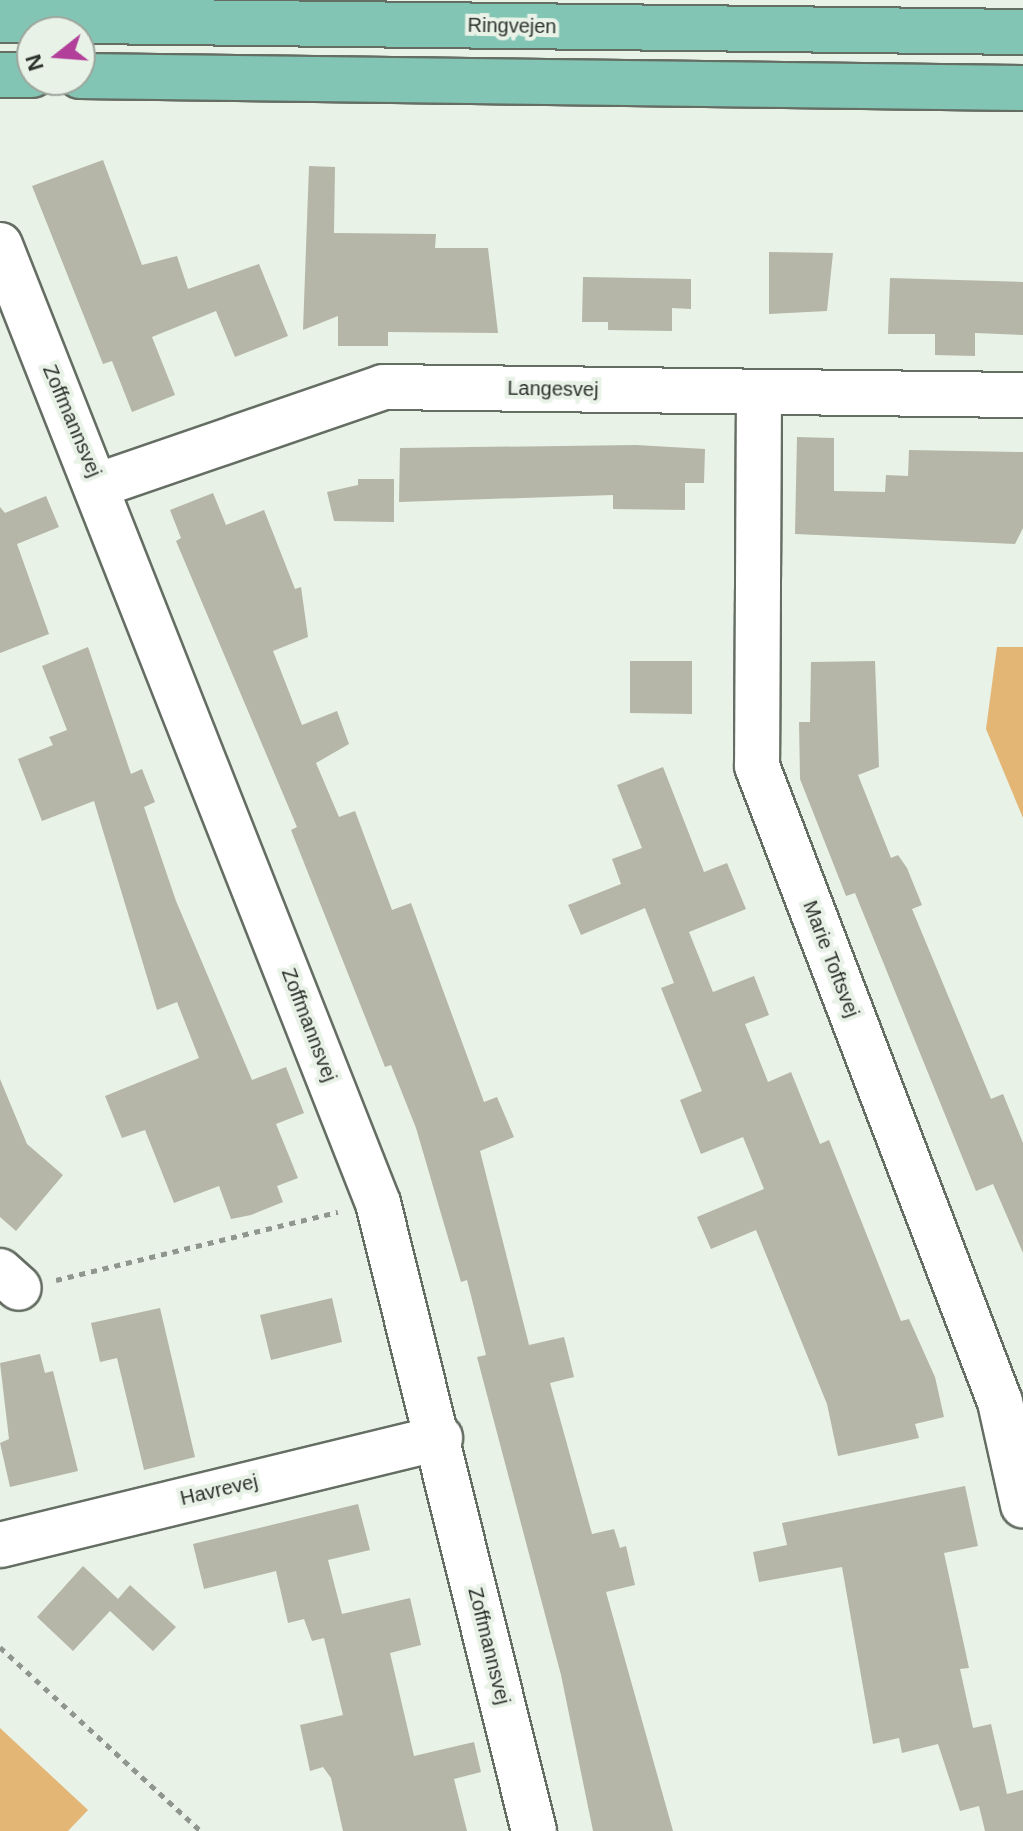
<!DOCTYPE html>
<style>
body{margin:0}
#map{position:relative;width:1023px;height:1831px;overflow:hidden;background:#e8f2e6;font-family:Arial,sans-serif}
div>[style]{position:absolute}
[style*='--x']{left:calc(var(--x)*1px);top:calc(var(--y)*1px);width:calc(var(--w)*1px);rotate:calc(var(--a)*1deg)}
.green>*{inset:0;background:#e4b676}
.building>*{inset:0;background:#b5b6a7}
.path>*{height:5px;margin-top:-2.5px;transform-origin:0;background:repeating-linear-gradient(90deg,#8e968d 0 6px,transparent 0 12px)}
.roads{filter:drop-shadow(2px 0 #656e63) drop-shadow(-2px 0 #656e63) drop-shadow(0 2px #656e63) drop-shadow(0 -2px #656e63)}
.minor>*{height:44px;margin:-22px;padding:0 22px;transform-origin:22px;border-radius:22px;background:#fff}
.major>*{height:44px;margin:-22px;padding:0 22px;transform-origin:22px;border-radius:22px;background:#83c5b5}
span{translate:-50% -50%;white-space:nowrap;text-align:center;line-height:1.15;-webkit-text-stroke:8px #e8f2e6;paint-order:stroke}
.street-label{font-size:20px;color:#2d312d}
.north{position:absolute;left:16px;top:16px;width:80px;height:80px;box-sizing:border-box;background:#e8f2e6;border:2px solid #9da59c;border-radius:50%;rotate:253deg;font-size:22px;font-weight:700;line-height:32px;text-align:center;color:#2d312d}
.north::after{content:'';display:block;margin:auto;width:28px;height:36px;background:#b23f99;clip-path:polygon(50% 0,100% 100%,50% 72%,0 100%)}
</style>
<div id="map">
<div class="green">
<i style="clip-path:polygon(997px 647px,1023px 647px,1023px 818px,986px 729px)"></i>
<i style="clip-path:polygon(0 1728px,88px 1810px,68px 1831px,0 1831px)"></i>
</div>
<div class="building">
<i style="clip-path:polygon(103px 160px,142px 265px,177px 256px,188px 289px,259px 264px,288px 336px,235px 357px,216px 311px,152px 337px,175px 395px,132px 412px,112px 361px,103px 364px,32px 186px)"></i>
<i style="clip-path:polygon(309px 166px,335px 167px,334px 233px,436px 234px,435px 248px,488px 248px,498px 333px,388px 332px,388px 346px,338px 346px,338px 316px,303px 330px)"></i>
<i style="clip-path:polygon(769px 252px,833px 253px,827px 311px,769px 314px)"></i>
<i style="clip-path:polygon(583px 277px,691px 279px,691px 309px,672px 308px,672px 331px,608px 330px,608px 322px,582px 322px)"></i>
<i style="clip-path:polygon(890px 278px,1023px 282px,1023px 335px,975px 333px,975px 356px,935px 355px,935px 334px,888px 334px)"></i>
<i style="clip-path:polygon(797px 437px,834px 438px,834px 491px,885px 492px,886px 475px,908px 476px,909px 450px,1023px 452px,1023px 528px,1015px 544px,795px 534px)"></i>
<i style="clip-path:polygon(636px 445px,705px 449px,704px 483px,685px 483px,685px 510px,613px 509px,613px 495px,399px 502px,400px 448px)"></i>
<i style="clip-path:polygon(358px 479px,394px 479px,394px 522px,334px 521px,327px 492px,358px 485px)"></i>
<i style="clip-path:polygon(213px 493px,226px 525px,264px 510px,295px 589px,301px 587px,308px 637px,273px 651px,302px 725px,337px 711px,349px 744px,316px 763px,339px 817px,355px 811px,392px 910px,411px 903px,484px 1102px,497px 1097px,514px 1137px,480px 1151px,529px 1345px,564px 1337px,574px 1377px,550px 1383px,592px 1534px,614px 1529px,620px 1548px,626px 1546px,635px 1585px,606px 1592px,673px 1831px,593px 1831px,561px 1675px,477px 1357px,486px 1355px,467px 1280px,461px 1282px,416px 1128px,391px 1065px,385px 1067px,291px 830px,297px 827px,176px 541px,181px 538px,170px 510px)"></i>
<i style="clip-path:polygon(46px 496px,59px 527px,17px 544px,49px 634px,0 653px,0 507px,5px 513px)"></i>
<i style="clip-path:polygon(88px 647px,131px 774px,142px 769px,155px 802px,144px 807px,176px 901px,252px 1080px,286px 1067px,304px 1113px,276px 1124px,298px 1178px,277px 1186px,283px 1202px,251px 1215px,231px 1219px,219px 1186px,174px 1203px,145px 1130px,122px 1138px,105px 1096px,199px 1058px,177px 1002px,157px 1010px,94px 801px,42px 821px,18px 759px,53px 745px,49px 737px,67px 730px,42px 666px)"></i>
<i style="clip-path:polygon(630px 661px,692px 661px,692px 714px,630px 713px)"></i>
<i style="clip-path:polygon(875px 661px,879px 767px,858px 775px,891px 858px,898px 855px,907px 868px,922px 905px,912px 909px,991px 1099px,1003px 1094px,1023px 1143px,1023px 1253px,993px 1184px,976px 1191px,855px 893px,846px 896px,800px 779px,799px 722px,810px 722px,811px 662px)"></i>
<i style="clip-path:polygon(663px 767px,704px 872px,727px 863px,746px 909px,689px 932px,713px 992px,754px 976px,769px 1015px,745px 1024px,768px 1082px,791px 1072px,820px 1144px,829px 1140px,901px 1321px,909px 1319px,935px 1377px,944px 1417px,915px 1424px,919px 1438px,838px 1456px,827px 1404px,756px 1230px,711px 1249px,697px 1217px,764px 1189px,743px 1137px,701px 1154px,680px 1100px,702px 1091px,661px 988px,674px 983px,645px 908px,581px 935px,568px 905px,621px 884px,612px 859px,642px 848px,617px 785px)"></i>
<i style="clip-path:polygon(0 1079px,27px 1144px,63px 1175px,16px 1231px,0 1217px)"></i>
<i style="clip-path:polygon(332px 1298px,342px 1342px,271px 1360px,260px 1315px)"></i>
<i style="clip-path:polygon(160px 1308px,195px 1457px,144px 1470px,117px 1358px,100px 1362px,91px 1323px)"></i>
<i style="clip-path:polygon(40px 1354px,45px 1373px,53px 1371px,78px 1471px,10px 1487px,0 1443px,9px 1439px,0 1363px)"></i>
<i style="clip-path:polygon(965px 1486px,978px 1546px,944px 1553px,969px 1668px,960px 1669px,973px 1728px,991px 1724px,1007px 1794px,1023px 1790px,1023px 1831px,985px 1831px,979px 1806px,960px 1811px,938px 1744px,902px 1753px,899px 1738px,873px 1744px,842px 1567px,759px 1582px,753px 1552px,787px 1545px,782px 1523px)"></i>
<i style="clip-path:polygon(358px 1504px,370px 1550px,328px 1560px,342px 1614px,410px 1598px,421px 1645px,390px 1653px,414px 1756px,474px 1742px,481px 1772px,454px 1779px,467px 1831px,343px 1831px,331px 1778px,323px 1767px,310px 1771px,300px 1725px,343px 1715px,324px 1638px,312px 1641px,304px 1619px,288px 1623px,276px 1571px,204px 1589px,193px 1544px)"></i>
<i style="clip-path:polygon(83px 1566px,118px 1599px,130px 1585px,176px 1627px,153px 1651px,110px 1611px,73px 1651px,37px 1617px)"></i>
</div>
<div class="path">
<i style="--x:56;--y:1280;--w:290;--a:-13.6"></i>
<i style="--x:0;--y:1647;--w:273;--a:42.5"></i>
</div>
<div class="roads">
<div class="minor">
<i style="--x:0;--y:245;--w:1030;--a:68.47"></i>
<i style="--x:378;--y:1203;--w:647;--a:76.05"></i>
<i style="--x:759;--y:392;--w:374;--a:90.3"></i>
<i style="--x:757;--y:766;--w:681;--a:69.09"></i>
<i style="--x:1000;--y:1402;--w:106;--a:77.4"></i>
<i style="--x:99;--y:485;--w:300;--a:-19"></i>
<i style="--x:383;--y:387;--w:640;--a:0.72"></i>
<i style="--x:0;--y:1271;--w:25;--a:42"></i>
<i style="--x:0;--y:1545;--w:453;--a:-13.7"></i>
</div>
<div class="major">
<i style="--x:0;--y:20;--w:1023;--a:0.67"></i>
<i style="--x:0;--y:75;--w:32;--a:0"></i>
<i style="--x:80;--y:76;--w:943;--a:0.73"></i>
</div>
</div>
<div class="street-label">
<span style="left:512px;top:26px;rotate:1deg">Ringvejen</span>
<span style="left:553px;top:389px;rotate:1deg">Langesvej</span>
<span style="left:72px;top:421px;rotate:67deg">Zoffmannsvej</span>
<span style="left:831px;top:959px;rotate:69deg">Marie Toftsvej</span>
<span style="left:309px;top:1025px;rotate:69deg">Zoffmannsvej</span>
<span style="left:219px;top:1490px;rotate:-13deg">Havrevej</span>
<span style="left:489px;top:1646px;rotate:76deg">Zoffmannsvej</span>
</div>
<div class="north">N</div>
</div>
